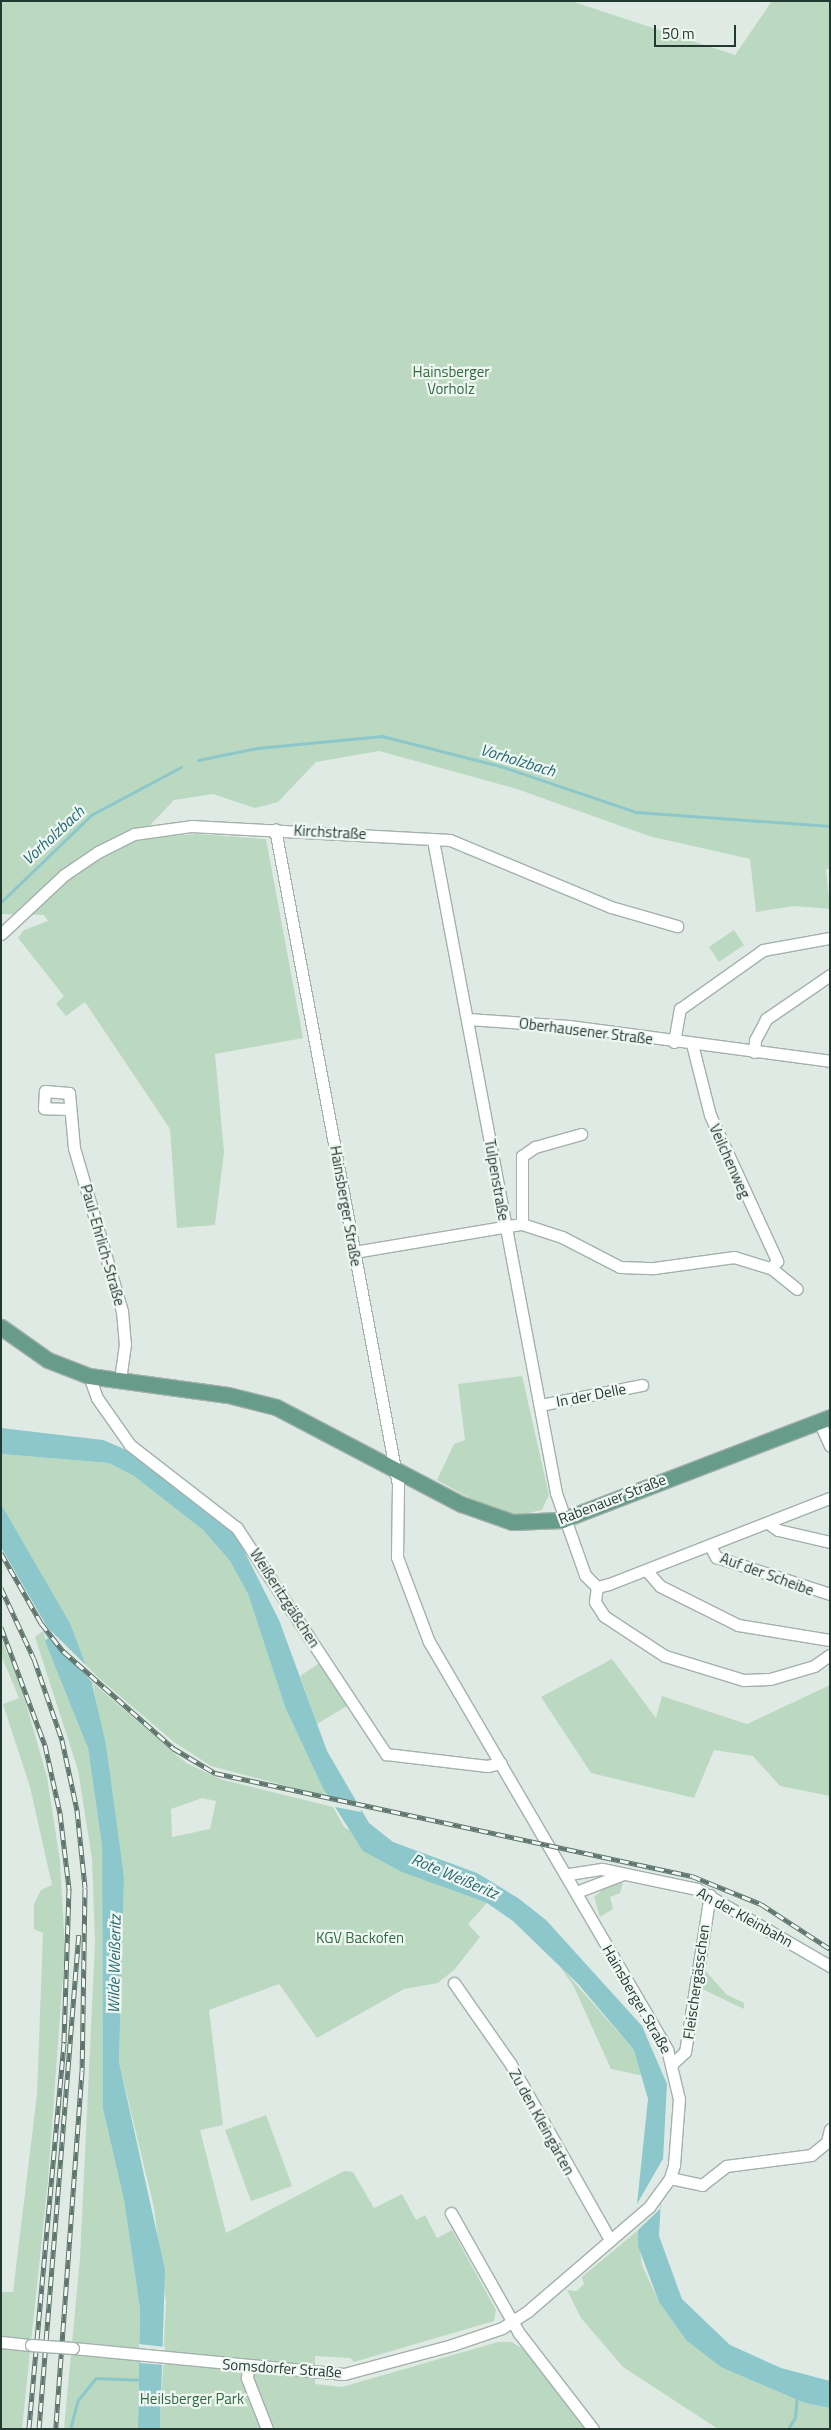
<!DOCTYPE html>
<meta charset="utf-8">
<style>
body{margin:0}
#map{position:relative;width:831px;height:2430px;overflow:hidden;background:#e0eae5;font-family:"Titillium Web",sans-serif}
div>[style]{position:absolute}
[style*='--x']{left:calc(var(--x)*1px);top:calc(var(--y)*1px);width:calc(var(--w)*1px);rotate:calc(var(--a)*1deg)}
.green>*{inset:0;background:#bbd9c0}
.water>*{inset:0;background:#8cc7cb}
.pier>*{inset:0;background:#e0eae5}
.stream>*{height:3px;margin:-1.5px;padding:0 1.5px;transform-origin:1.5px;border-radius:1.5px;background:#8cc7cb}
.roads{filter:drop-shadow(1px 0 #a3b1ab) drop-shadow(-1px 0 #a3b1ab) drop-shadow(0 1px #a3b1ab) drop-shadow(0 -1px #a3b1ab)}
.minor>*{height:11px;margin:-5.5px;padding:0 5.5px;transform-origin:5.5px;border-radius:5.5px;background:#fff}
.major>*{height:15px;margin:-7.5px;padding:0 7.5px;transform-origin:7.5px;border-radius:7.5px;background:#689c8a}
.rail>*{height:5px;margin-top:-2.5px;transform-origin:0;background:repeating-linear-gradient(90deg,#f0f7f3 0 9px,#5d756c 0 18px);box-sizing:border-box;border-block:1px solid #5d756c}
.bridges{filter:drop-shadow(1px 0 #a3b1ab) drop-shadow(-1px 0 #a3b1ab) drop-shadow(0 1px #a3b1ab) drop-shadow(0 -1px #a3b1ab)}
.minor-bridge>*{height:11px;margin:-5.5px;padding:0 5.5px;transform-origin:5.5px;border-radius:5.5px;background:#fff}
span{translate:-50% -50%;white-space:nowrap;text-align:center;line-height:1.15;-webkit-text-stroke:4.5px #f0f7f3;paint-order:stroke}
.park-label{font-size:15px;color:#306c41}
.street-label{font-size:15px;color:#223931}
.water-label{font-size:16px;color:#226a70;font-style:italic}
.frame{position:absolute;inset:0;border:2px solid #223931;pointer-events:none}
.scale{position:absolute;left:654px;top:25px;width:82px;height:22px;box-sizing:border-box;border:2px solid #223931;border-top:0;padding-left:6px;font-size:15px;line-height:18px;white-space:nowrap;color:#223931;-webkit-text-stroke:4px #f0f7f3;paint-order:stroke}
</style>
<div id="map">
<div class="green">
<i style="clip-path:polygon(1px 1px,571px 1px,735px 55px,772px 1px,830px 1px,830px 869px,826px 869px,830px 909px,794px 906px,756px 912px,750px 859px,649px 836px,514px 788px,379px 751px,316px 762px,278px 802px,255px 808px,213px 794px,174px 800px,137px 839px,197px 834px,266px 839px,303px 1038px,215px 1054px,224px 1152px,215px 1225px,177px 1228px,170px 1129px,85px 1002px,66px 1016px,56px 1004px,64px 996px,18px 938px,24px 930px,48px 921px,44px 915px,1px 914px)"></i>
<i style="clip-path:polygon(734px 930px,744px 945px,719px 962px,709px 947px)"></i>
<i style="clip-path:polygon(522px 1376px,549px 1495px,542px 1510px,519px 1515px,484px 1506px,437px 1480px,454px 1444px,465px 1440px,458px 1384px)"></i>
<i style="clip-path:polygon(1px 1454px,109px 1463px,134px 1476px,203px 1530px,230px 1561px,248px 1594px,285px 1707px,328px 1797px,211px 1766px,174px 1742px,87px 1668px,70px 1623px,1px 1504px)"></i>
<i style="clip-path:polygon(43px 1631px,88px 1748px,102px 1846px,103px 2109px,124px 2200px,140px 2309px,138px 2429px,64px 2429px,80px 2258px,95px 1943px,92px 1859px,78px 1770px,35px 1637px)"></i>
<i style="clip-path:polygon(1px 1638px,22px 1690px,47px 1777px,60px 1861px,65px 1948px,48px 2180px,22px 2429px,1px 2429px,1px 2292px,13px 2292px,37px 2094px,43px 1933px,34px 1929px,34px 1904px,41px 1890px,52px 1885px,30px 1787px,3px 1704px,19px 1698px,1px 1655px)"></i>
<i style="clip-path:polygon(612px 1659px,656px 1718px,662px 1696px,747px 1724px,830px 1685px,830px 1796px,780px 1786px,753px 1756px,714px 1750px,694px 1798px,591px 1773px,541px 1697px)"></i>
<i style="clip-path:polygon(321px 1662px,347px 1706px,317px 1724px,300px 1676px)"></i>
<i style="clip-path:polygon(evenodd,93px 1683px,186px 1763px,220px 1779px,333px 1807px,344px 1827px,442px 1887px,487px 1903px,468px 1924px,480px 1937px,455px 1969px,438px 1983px,404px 1989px,317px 2038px,279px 1984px,209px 2010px,223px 2125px,200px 2130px,226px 2233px,344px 2171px,353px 2172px,374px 2208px,402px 2194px,416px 2220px,425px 2215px,437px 2238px,452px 2230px,496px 2310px,494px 2321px,354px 2362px,350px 2358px,315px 2356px,315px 2384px,342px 2387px,498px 2342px,511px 2342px,522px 2348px,586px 2429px,160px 2429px,166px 2302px,154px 2208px,119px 2062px,124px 1878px,93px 1683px,202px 1798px,216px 1801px,210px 1829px,172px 1837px,171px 1809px,202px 1798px)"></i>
<i style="clip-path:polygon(611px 1883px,623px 1883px,620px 1893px,610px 1897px,613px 1909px,600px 1917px,594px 1897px)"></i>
<i style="clip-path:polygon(559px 1965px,634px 2050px,644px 2076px,611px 2069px,574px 1987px)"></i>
<i style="clip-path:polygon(703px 1968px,726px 1994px,744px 2003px,744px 2009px,700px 1988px)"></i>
<i style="clip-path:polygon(266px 2115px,292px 2186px,251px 2201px,225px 2130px)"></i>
<i style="clip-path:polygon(637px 2231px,642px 2265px,659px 2302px,686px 2340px,805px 2403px,830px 2408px,830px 2429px,718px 2429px,623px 2367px,581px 2318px,567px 2290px,577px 2291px,584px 2284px,582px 2277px)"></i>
</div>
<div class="water">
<i style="clip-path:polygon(1px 1428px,103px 1440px,122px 1448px,163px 1473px,235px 1533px,279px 1620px,327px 1751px,369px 1823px,393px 1842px,477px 1873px,518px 1898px,546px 1920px,642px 2026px,667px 2084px,659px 2236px,682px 2299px,730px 2345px,781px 2368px,830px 2381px,830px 2408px,805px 2403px,721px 2367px,686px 2340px,659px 2302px,638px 2246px,637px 2204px,648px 2099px,634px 2050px,579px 1985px,513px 1921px,487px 1903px,402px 1872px,363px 1851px,323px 1788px,285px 1707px,248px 1594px,230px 1561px,203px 1530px,134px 1476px,109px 1463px,1px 1454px)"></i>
<i style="clip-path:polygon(1px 1504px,70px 1623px,87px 1668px,98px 1677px,92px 1684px,106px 1745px,124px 1878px,119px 2062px,165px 2270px,160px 2429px,138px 2429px,140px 2309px,124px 2200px,103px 2109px,102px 1846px,88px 1748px,45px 1641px,48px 1638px,43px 1631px,47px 1627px,1px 1547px)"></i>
</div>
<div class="pier">
<i style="clip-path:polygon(47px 1627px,98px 1677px,93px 1683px,43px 1631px)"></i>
<i style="clip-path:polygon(325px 1796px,361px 1803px,361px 1812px,330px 1806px)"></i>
<i style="clip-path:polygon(664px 2157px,660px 2209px,637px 2231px,637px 2204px)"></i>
<i style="clip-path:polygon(139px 2344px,165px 2347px,165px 2365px,140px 2363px)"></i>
</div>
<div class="stream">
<i style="--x:198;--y:760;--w:60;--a:-11.5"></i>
<i style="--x:257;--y:748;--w:126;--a:-5.5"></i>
<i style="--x:382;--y:736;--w:122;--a:14.3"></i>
<i style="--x:500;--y:766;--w:144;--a:18.7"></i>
<i style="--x:636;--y:812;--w:195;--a:4.1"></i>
<i style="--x:1;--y:902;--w:125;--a:-44"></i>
<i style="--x:91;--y:815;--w:102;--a:-28.1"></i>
<i style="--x:70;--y:2429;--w:30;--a:-75"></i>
<i style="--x:78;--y:2400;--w:28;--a:-51"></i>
<i style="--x:96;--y:2378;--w:50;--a:2.3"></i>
<i style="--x:788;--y:2429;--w:14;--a:-60"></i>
<i style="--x:795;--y:2417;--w:21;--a:-85"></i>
</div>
<div class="roads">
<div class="minor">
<i style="--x:433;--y:840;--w:664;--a:79.33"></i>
<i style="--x:556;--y:1493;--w:87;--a:70.5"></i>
<i style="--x:585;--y:1575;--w:17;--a:45"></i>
<i style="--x:597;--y:1587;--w:12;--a:-14"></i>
<i style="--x:609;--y:1584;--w:237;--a:-21.3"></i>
<i style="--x:1;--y:934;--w:86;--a:-43.1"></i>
<i style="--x:64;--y:875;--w:41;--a:-34.1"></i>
<i style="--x:98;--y:852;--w:40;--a:-26.6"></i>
<i style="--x:134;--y:834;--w:59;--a:-7.9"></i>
<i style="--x:192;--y:826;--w:258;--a:3.1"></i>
<i style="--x:450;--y:840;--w:174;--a:22.6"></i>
<i style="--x:611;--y:907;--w:69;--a:16.1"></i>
<i style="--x:468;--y:1019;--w:101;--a:4"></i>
<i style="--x:569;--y:1026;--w:263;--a:7.6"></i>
<i style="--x:674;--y:1042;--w:34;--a:-80"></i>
<i style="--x:680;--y:1009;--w:102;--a:-35.4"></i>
<i style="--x:763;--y:950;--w:68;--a:-10.2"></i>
<i style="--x:692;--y:1044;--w:73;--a:75.8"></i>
<i style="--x:710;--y:1115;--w:161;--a:65.3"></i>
<i style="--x:777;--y:1261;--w:9;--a:131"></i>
<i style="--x:754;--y:1052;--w:12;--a:-85"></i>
<i style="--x:755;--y:1040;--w:24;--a:-62"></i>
<i style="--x:766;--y:1019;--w:78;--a:-34.5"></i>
<i style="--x:68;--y:1109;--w:24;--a:-178"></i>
<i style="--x:44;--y:1108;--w:17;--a:-87"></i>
<i style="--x:45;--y:1091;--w:24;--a:5"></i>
<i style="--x:69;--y:1093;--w:55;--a:84.8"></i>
<i style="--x:74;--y:1148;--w:170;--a:73.6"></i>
<i style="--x:122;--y:1311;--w:33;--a:85"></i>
<i style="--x:125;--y:1344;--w:37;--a:98"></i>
<i style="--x:522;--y:1224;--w:68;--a:-90"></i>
<i style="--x:522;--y:1156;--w:16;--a:-35"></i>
<i style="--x:535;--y:1147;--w:48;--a:-15.8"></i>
<i style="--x:354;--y:1252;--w:170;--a:-9.5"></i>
<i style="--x:522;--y:1224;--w:42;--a:18"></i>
<i style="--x:562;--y:1237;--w:65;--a:27.3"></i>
<i style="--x:620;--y:1267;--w:34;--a:2"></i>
<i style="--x:654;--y:1268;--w:81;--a:-7.8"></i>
<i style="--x:734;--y:1257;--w:39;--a:17"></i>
<i style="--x:771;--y:1268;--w:33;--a:39"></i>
<i style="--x:89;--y:1376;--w:23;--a:70"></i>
<i style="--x:97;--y:1398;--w:57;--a:54.9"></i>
<i style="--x:130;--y:1445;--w:135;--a:37.8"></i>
<i style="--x:237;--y:1528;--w:271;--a:56.6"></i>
<i style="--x:386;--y:1754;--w:102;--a:6.8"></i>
<i style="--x:487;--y:1766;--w:14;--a:-12"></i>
<i style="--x:540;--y:1405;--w:104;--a:-11.1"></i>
<i style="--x:819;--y:1421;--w:27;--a:66"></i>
<i style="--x:768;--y:1523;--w:12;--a:35"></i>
<i style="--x:778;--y:1530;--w:53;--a:13"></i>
<i style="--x:710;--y:1546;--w:13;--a:61"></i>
<i style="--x:716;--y:1557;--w:120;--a:18"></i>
<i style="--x:647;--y:1571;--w:20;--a:49"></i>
<i style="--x:660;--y:1586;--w:87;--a:26.6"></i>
<i style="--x:738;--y:1625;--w:93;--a:9.3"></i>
<i style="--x:597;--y:1587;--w:15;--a:98"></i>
<i style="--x:595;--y:1602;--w:17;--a:57"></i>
<i style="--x:604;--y:1616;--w:73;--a:33.3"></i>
<i style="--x:665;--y:1656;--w:82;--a:17.1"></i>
<i style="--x:743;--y:1680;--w:27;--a:-2"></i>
<i style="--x:770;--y:1679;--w:46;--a:-16.5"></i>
<i style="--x:814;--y:1666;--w:19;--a:-35"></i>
<i style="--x:569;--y:1874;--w:33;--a:-9"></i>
<i style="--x:602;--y:1869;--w:97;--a:11.9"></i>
<i style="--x:697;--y:1889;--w:154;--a:30.1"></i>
<i style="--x:579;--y:1891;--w:45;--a:-20.9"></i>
<i style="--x:454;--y:1983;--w:98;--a:55"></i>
<i style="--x:510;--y:2063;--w:203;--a:60.5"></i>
<i style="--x:673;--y:2063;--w:16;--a:-43"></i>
<i style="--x:685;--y:2052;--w:159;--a:-81"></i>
<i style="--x:670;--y:2178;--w:33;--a:12"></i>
<i style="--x:702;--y:2185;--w:31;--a:-38"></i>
<i style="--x:726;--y:2166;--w:86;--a:-7.4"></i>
<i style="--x:811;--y:2155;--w:21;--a:-39"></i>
<i style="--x:827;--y:2142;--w:13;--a:-77"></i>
<i style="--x:451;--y:2213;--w:138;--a:60.5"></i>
<i style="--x:519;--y:2333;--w:121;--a:52.4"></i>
<i style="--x:1;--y:2342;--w:30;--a:6"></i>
<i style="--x:73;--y:2348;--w:272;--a:5.5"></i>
<i style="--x:344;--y:2374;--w:112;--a:-15"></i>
<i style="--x:452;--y:2345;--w:53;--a:-18.8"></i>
<i style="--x:502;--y:2328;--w:31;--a:-33"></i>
<i style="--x:528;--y:2311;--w:160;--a:-40.7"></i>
<i style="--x:649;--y:2207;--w:36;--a:-54"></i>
<i style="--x:670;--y:2178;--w:14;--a:-73"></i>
<i style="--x:674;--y:2165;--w:66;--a:-85.7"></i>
<i style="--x:679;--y:2099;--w:51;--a:-103.5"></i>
<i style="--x:667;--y:2049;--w:471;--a:-120.3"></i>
<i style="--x:429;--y:1642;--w:91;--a:-110.6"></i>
<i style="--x:397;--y:1557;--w:72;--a:-89.2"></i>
<i style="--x:398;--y:1485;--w:667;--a:-100.62"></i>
<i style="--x:248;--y:2367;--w:11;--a:95"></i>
<i style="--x:247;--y:2378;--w:55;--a:68.6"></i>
</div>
<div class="major">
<i style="--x:1;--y:1327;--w:57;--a:35.1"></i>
<i style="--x:48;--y:1360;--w:44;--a:21.3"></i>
<i style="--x:89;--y:1376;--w:140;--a:7.8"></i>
<i style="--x:228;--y:1395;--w:49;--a:14"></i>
<i style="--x:276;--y:1407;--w:209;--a:27.7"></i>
<i style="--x:461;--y:1504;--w:54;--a:19.4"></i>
<i style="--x:512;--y:1522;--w:50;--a:-2.3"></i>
<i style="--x:562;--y:1520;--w:287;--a:-21"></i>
</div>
</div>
<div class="rail">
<i style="--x:1;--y:1553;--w:81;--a:60.3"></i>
<i style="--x:41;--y:1623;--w:36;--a:52"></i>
<i style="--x:63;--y:1651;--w:147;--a:41.4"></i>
<i style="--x:173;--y:1748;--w:49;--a:30.8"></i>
<i style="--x:215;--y:1773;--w:488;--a:12.2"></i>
<i style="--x:692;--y:1876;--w:74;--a:22.1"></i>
<i style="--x:761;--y:1904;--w:82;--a:33.1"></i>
<i style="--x:1;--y:1588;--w:78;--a:65.1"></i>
<i style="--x:34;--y:1659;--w:86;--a:70.9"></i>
<i style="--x:62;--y:1740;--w:72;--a:77.9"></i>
<i style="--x:77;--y:1810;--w:78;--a:84.1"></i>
<i style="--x:85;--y:1888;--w:183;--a:90.9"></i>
<i style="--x:82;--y:2071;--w:359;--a:94.2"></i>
<i style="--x:1;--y:1627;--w:126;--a:69.6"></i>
<i style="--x:45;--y:1745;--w:70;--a:77.6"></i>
<i style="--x:60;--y:1813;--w:77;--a:83.2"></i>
<i style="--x:69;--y:1889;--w:154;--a:91.9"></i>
<i style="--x:64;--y:2043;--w:388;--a:95.2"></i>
<i style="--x:39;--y:2429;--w:496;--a:-85.4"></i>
</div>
<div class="bridges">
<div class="minor-bridge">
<i style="--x:31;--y:2345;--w:42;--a:4.1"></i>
</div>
</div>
<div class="park-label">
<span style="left:451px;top:380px">Hainsberger<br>Vorholz</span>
<span style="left:360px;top:1938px">KGV Backofen</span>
<span style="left:192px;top:2399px">Heilsberger Park</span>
</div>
<div class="street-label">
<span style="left:330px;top:832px;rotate:3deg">Kirchstraße</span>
<span style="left:586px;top:1031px;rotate:7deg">Oberhausener Straße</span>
<span style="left:730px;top:1161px;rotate:66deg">Veilchenweg</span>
<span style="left:497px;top:1180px;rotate:80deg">Tulpenstraße</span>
<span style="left:346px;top:1206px;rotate:80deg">Hainsberger Straße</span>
<span style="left:103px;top:1245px;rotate:74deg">Paul-Ehrlich-Straße</span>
<span style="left:591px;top:1395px;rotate:-11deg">In der Delle</span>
<span style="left:612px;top:1499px;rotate:-21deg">Rabenauer Straße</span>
<span style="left:767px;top:1574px;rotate:20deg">Auf der Scheibe</span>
<span style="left:285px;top:1598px;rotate:57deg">Weißeritzgäßchen</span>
<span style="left:745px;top:1917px;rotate:29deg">An der Kleinbahn</span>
<span style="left:696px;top:1982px;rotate:-82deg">Fleischergässchen</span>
<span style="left:637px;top:1999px;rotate:60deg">Hainsberger Straße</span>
<span style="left:542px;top:2122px;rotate:61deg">Zu den Kleingärten</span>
<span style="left:282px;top:2368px;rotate:4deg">Somsdorfer Straße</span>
</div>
<div class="water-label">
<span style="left:518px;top:760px;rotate:17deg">Vorholzbach</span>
<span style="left:53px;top:835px;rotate:-43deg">Vorholzbach</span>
<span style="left:455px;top:1876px;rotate:23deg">Rote Weißeritz</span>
<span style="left:114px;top:1964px;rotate:-89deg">Wilde Weißeritz</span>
</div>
<div class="frame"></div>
<div class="scale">50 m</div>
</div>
